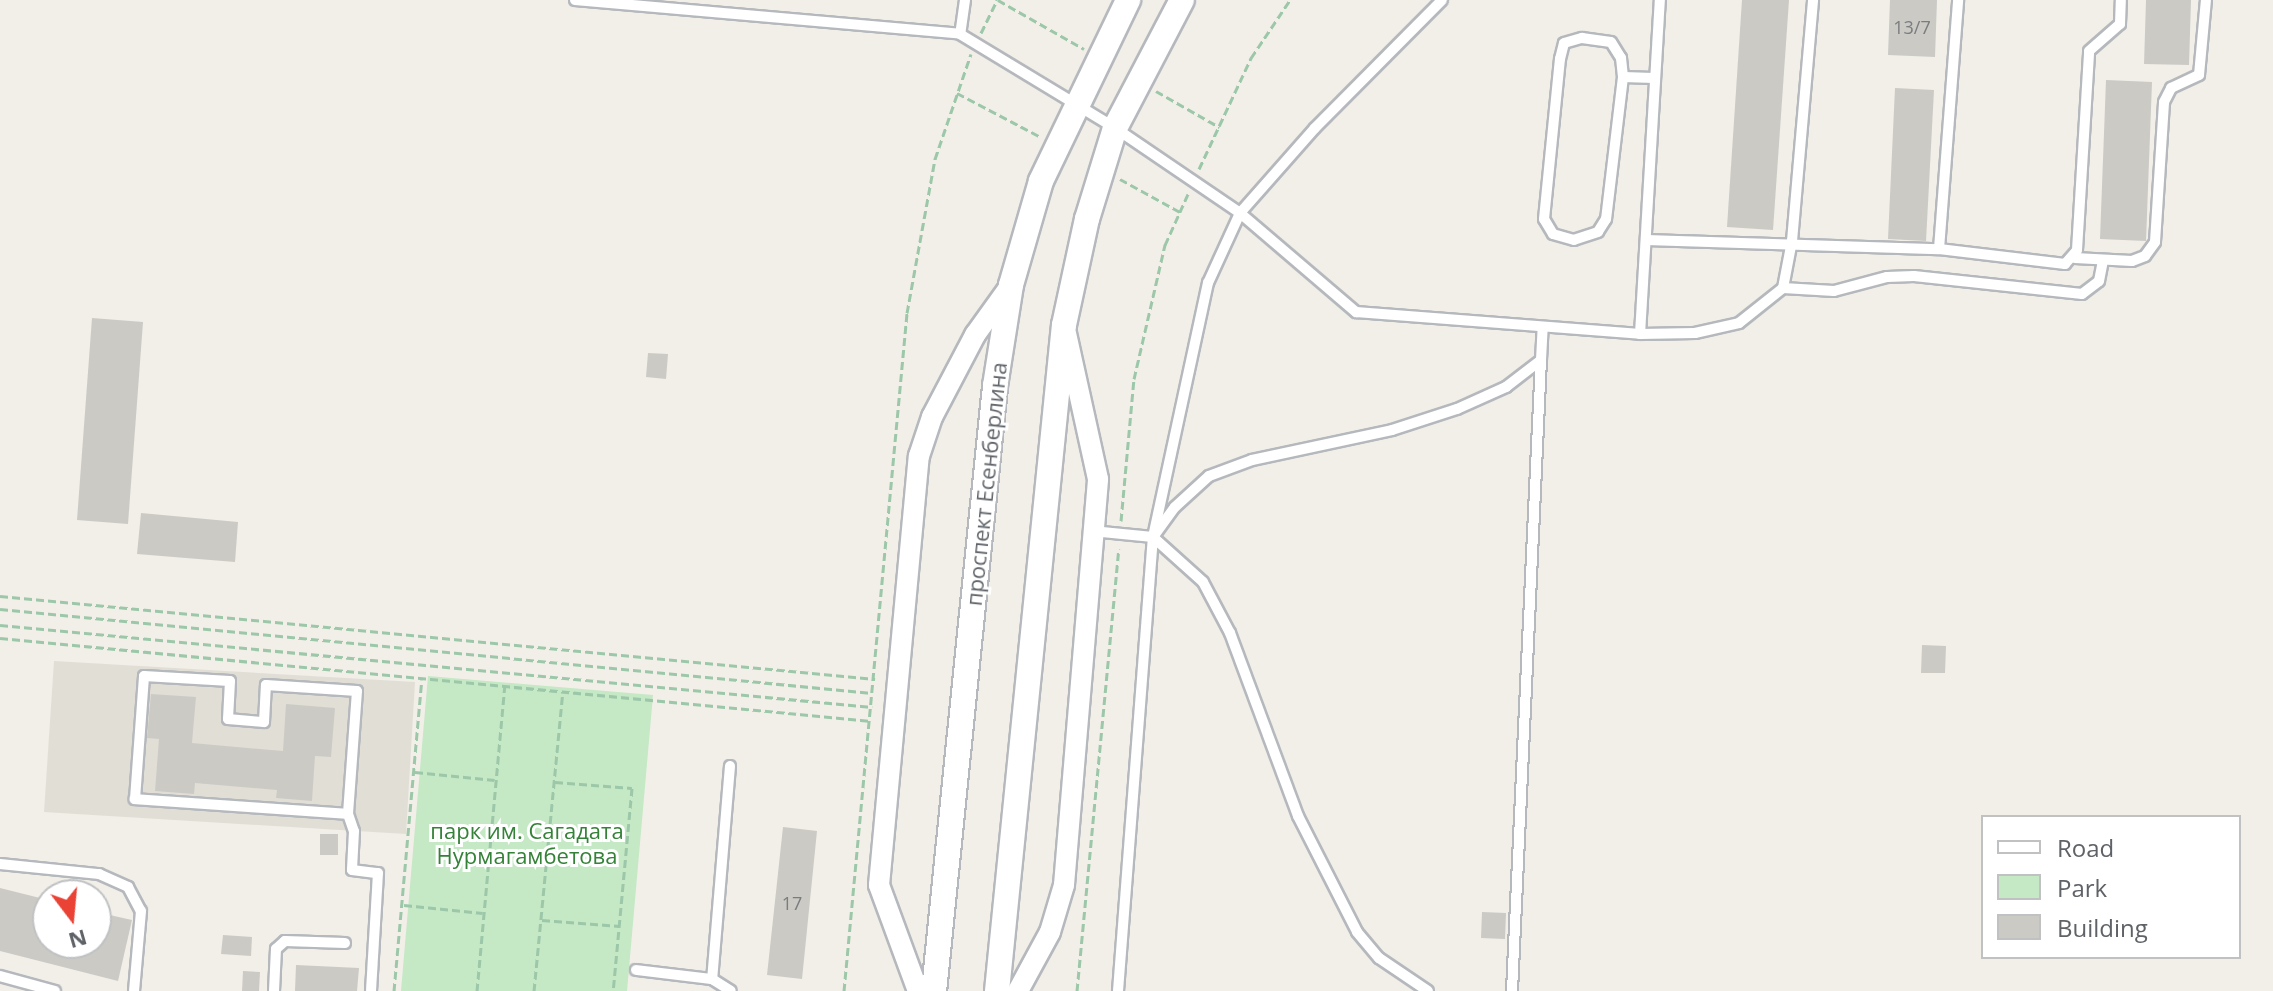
<!DOCTYPE html>
<meta charset="utf-8">
<style>
body{margin:0}
#map{position:relative;width:2273px;height:991px;overflow:hidden;background:#f1efe8;font-family:"Open Sans",sans-serif}
div>[style]{position:absolute}
[style*='--x']{left:calc(var(--x)*1px);top:calc(var(--y)*1px);width:calc(var(--w)*1px);rotate:calc(var(--a)*1deg)}
.education>*{inset:0;background:#e1ded6}
.green>*{inset:0;background:#c5e8c5}
.building>*{inset:0;background:#cccac5}
.path>*{height:3px;margin-top:-1.5px;transform-origin:0;background:repeating-linear-gradient(90deg,#9cc7a9 0 8px,transparent 0 12px)}
.roads{filter:drop-shadow(2px 0 #b5b8bc) drop-shadow(-2px 0 #b5b8bc) drop-shadow(0 2px #b5b8bc) drop-shadow(0 -2px #b5b8bc)}
.service>*{height:10px;margin:-5px;padding:0 5px;transform-origin:5px;border-radius:5px;background:#fff}
.minor>*{height:20px;margin:-10px;padding:0 10px;transform-origin:10px;border-radius:10px;background:#fff}
.tertiary>*{height:24px;margin:-12px;padding:0 12px;transform-origin:12px;border-radius:12px;background:#fff}
span{translate:-50% -50%;white-space:nowrap;text-align:center;line-height:1.15;-webkit-text-stroke:6px #fff;paint-order:stroke}
.number-label{font-size:18px;color:#7a7d7f}
.number-label span{-webkit-text-stroke-width:0}
.street-label{font-size:22px;color:#5f6368}
.park-label{font-size:22px;color:#348238}
.legend{position:absolute;left:1981px;top:815px;width:260px;height:144px;box-sizing:border-box;background:#fff;border:2px solid #bfc1c3;margin:0;padding:10px 14px;list-style:none;font-size:24px;color:#5f6368}
.legend li{display:flex;align-items:center;gap:16px;height:40px}
.legend b{width:40px;border:2px solid #bfc1c3}
.north{position:absolute;left:32px;top:879px;width:80px;height:80px;box-sizing:border-box;background:#fff;border:2px solid #bfc1c3;border-radius:50%;rotate:164deg;font-size:22px;font-weight:700;line-height:32px;text-align:center;color:#5f6368}
.north::after{content:'';display:block;margin:auto;width:28px;height:36px;background:#ea4335;clip-path:polygon(50% 0,100% 100%,50% 72%,0 100%)}
</style>
<div id="map">
<div class="education">
<i style="clip-path:polygon(54px 661px,415px 682px,406px 834px,44px 812px)"></i>
</div>
<div class="green">
<i style="clip-path:polygon(428px 676px,653px 695px,627px 991px,401px 991px)"></i>
</div>
<div class="building">
<i style="clip-path:polygon(1742px 0,1789px 0,1773px 230px,1727px 227px)"></i>
<i style="clip-path:polygon(1890px 0,1937px 0,1935px 57px,1888px 55px)"></i>
<i style="clip-path:polygon(2146px 0,2191px 0,2189px 65px,2144px 64px)"></i>
<i style="clip-path:polygon(2106px 80px,2152px 82px,2146px 241px,2100px 239px)"></i>
<i style="clip-path:polygon(1895px 88px,1934px 90px,1926px 241px,1888px 239px)"></i>
<i style="clip-path:polygon(92px 318px,143px 322px,128px 524px,77px 520px)"></i>
<i style="clip-path:polygon(648px 353px,668px 354px,666px 379px,646px 377px)"></i>
<i style="clip-path:polygon(141px 513px,238px 522px,235px 562px,137px 554px)"></i>
<i style="clip-path:polygon(1922px 645px,1946px 646px,1945px 673px,1921px 673px)"></i>
<i style="clip-path:polygon(151px 694px,196px 697px,192px 743px,283px 751px,286px 704px,335px 708px,331px 757px,315px 756px,312px 801px,276px 798px,277px 790px,195px 783px,194px 794px,155px 791px,159px 739px,147px 738px)"></i>
<i style="clip-path:polygon(783px 827px,817px 831px,802px 979px,767px 975px)"></i>
<i style="clip-path:polygon(320px 834px,338px 834px,338px 855px,320px 855px)"></i>
<i style="clip-path:polygon(0 888px,48px 900px,48px 943px,96px 943px,96px 912px,132px 920px,118px 981px,0 951px)"></i>
<i style="clip-path:polygon(1482px 912px,1506px 913px,1505px 939px,1481px 938px)"></i>
<i style="clip-path:polygon(223px 935px,252px 937px,251px 956px,221px 954px)"></i>
<i style="clip-path:polygon(296px 965px,359px 968px,357px 991px,295px 991px)"></i>
<i style="clip-path:polygon(243px 971px,260px 972px,259px 991px,242px 991px)"></i>
</div>
<div class="path">
<i style="--x:998;--y:0;--w:99;--a:29.7"></i>
<i style="--x:981;--y:33;--w:37;--a:-64"></i>
<i style="--x:1156;--y:91;--w:73;--a:29.7"></i>
<i style="--x:957;--y:93;--w:93;--a:27.7"></i>
<i style="--x:1199;--y:169;--w:123;--a:-64.9"></i>
<i style="--x:1251;--y:58;--w:70;--a:-56.1"></i>
<i style="--x:1120;--y:179;--w:68;--a:28.8"></i>
<i style="--x:1121;--y:521;--w:143;--a:-84.8"></i>
<i style="--x:1134;--y:379;--w:138;--a:-77"></i>
<i style="--x:1165;--y:245;--w:56;--a:-65.7"></i>
<i style="--x:0;--y:596;--w:879;--a:5.42"></i>
<i style="--x:0;--y:609;--w:876;--a:5.5"></i>
<i style="--x:0;--y:625;--w:876;--a:5.37"></i>
<i style="--x:0;--y:638;--w:875;--a:5.44"></i>
<i style="--x:415;--y:772;--w:80;--a:5.7"></i>
<i style="--x:555;--y:782;--w:77;--a:4.5"></i>
<i style="--x:632;--y:788;--w:204;--a:95.3"></i>
<i style="--x:404;--y:905;--w:79;--a:5.8"></i>
<i style="--x:542;--y:920;--w:78;--a:4.4"></i>
<i style="--x:394;--y:991;--w:312;--a:-84.9"></i>
<i style="--x:477;--y:991;--w:306;--a:-84.8"></i>
<i style="--x:534;--y:991;--w:300;--a:-84.5"></i>
<i style="--x:844;--y:991;--w:681;--a:-84.69"></i>
<i style="--x:907;--y:313;--w:157;--a:-79.7"></i>
<i style="--x:935;--y:159;--w:111;--a:-71.1"></i>
<i style="--x:1077;--y:991;--w:444;--a:-84.6"></i>
</div>
<div class="roads">
<div class="service">
<i style="--x:575;--y:0;--w:386;--a:5"></i>
<i style="--x:965;--y:0;--w:34;--a:98"></i>
<i style="--x:960;--y:34;--w:181;--a:31.2"></i>
<i style="--x:1115;--y:128;--w:151;--a:34.2"></i>
<i style="--x:1240;--y:213;--w:153;--a:40.5"></i>
<i style="--x:1356;--y:312;--w:285;--a:4.4"></i>
<i style="--x:1640;--y:334;--w:55;--a:-1"></i>
<i style="--x:1695;--y:333;--w:45;--a:-12.8"></i>
<i style="--x:1739;--y:323;--w:56;--a:-38.5"></i>
<i style="--x:1783;--y:288;--w:48;--a:-79.2"></i>
<i style="--x:1792;--y:241;--w:242;--a:-85"></i>
<i style="--x:1582;--y:38;--w:29;--a:8"></i>
<i style="--x:1611;--y:42;--w:19;--a:58"></i>
<i style="--x:1621;--y:58;--w:19;--a:84"></i>
<i style="--x:1623;--y:77;--w:143;--a:96.8"></i>
<i style="--x:1606;--y:219;--w:15;--a:122"></i>
<i style="--x:1598;--y:232;--w:25;--a:162"></i>
<i style="--x:1574;--y:240;--w:22;--a:-164"></i>
<i style="--x:1553;--y:234;--w:17;--a:-121"></i>
<i style="--x:1544;--y:219;--w:161;--a:-84.3"></i>
<i style="--x:1560;--y:59;--w:16;--a:-76"></i>
<i style="--x:1564;--y:43;--w:19;--a:-16"></i>
<i style="--x:1623;--y:77;--w:31;--a:2"></i>
<i style="--x:1646;--y:240;--w:293;--a:1.8"></i>
<i style="--x:1939;--y:249;--w:127;--a:6.8"></i>
<i style="--x:2065;--y:264;--w:18;--a:-49"></i>
<i style="--x:2077;--y:250;--w:199;--a:-86.5"></i>
<i style="--x:2089;--y:51;--w:41;--a:-41.1"></i>
<i style="--x:2120;--y:24;--w:24;--a:-88"></i>
<i style="--x:1939;--y:249;--w:250;--a:-85.6"></i>
<i style="--x:2075;--y:258;--w:57;--a:3"></i>
<i style="--x:2132;--y:261;--w:14;--a:-21"></i>
<i style="--x:2145;--y:256;--w:17;--a:-54"></i>
<i style="--x:2155;--y:242;--w:140;--a:-86.3"></i>
<i style="--x:2164;--y:102;--w:16;--a:-63"></i>
<i style="--x:2171;--y:88;--w:31;--a:-25"></i>
<i style="--x:2199;--y:75;--w:75;--a:-84.7"></i>
<i style="--x:1783;--y:288;--w:51;--a:3.4"></i>
<i style="--x:1834;--y:291;--w:55;--a:-14.8"></i>
<i style="--x:1887;--y:277;--w:27;--a:-2"></i>
<i style="--x:1914;--y:276;--w:169;--a:6.1"></i>
<i style="--x:2082;--y:294;--w:21;--a:-37"></i>
<i style="--x:2099;--y:281;--w:21;--a:-79"></i>
<i style="--x:1640;--y:334;--w:335;--a:-86.6"></i>
<i style="--x:1092;--y:531;--w:61;--a:5.6"></i>
<i style="--x:1153;--y:537;--w:37;--a:-54"></i>
<i style="--x:1175;--y:507;--w:46;--a:-42.4"></i>
<i style="--x:1209;--y:476;--w:46;--a:-20.4"></i>
<i style="--x:1252;--y:460;--w:143;--a:-12.1"></i>
<i style="--x:1392;--y:430;--w:68;--a:-17.9"></i>
<i style="--x:1457;--y:409;--w:54;--a:-24.2"></i>
<i style="--x:1506;--y:387;--w:44;--a:-37.6"></i>
<i style="--x:1541;--y:360;--w:33;--a:-87"></i>
<i style="--x:1153;--y:537;--w:67;--a:42"></i>
<i style="--x:1203;--y:582;--w:58;--a:62.1"></i>
<i style="--x:1230;--y:633;--w:195;--a:69.6"></i>
<i style="--x:1298;--y:816;--w:130;--a:63"></i>
<i style="--x:1357;--y:932;--w:34;--a:50"></i>
<i style="--x:1379;--y:958;--w:59;--a:34"></i>
<i style="--x:730;--y:766;--w:214;--a:94.8"></i>
<i style="--x:712;--y:979;--w:22;--a:32"></i>
<i style="--x:348;--y:814;--w:214;--a:-176"></i>
<i style="--x:135;--y:799;--w:123;--a:-85.8"></i>
<i style="--x:144;--y:676;--w:86;--a:3.3"></i>
<i style="--x:230;--y:681;--w:38;--a:93"></i>
<i style="--x:228;--y:719;--w:36;--a:5"></i>
<i style="--x:264;--y:722;--w:37;--a:-87"></i>
<i style="--x:266;--y:685;--w:91;--a:3.8"></i>
<i style="--x:357;--y:691;--w:123;--a:94.2"></i>
<i style="--x:348;--y:814;--w:18;--a:71"></i>
<i style="--x:354;--y:831;--w:39;--a:93"></i>
<i style="--x:352;--y:870;--w:26;--a:7"></i>
<i style="--x:378;--y:873;--w:118;--a:93.4"></i>
<i style="--x:0;--y:864;--w:100;--a:5.8"></i>
<i style="--x:99;--y:874;--w:32;--a:24"></i>
<i style="--x:128;--y:887;--w:27;--a:62"></i>
<i style="--x:141;--y:911;--w:80;--a:95"></i>
<i style="--x:636;--y:970;--w:77;--a:6.8"></i>
<i style="--x:0;--y:976;--w:57;--a:15.3"></i>
<i style="--x:274;--y:991;--w:42;--a:-87.3"></i>
<i style="--x:276;--y:949;--w:12;--a:-42"></i>
<i style="--x:285;--y:941;--w:60;--a:1.9"></i>
<i style="--x:1118;--y:991;--w:455;--a:-85.6"></i>
<i style="--x:1153;--y:537;--w:260;--a:-77.8"></i>
<i style="--x:1208;--y:283;--w:77;--a:-65.4"></i>
<i style="--x:1240;--y:213;--w:113;--a:-48.6"></i>
<i style="--x:1315;--y:128;--w:180;--a:-45.2"></i>
<i style="--x:1512;--y:991;--w:632;--a:-87.37"></i>
</div>
<div class="minor">
<i style="--x:918;--y:991;--w:113;--a:-110.2"></i>
<i style="--x:879;--y:885;--w:431;--a:-84.7"></i>
<i style="--x:919;--y:456;--w:41;--a:-71.6"></i>
<i style="--x:932;--y:417;--w:93;--a:-62.3"></i>
<i style="--x:975;--y:335;--w:62;--a:-54.2"></i>
<i style="--x:1018;--y:991;--w:67;--a:-61.5"></i>
<i style="--x:1050;--y:932;--w:49;--a:-73.4"></i>
<i style="--x:1064;--y:885;--w:407;--a:-85.2"></i>
<i style="--x:1098;--y:479;--w:148;--a:-102.4"></i>
</div>
<div class="tertiary">
<i style="--x:934;--y:991;--w:608;--a:-84.24"></i>
<i style="--x:995;--y:386;--w:102;--a:-81"></i>
<i style="--x:1011;--y:285;--w:108;--a:-73.9"></i>
<i style="--x:1041;--y:181;--w:201;--a:-64.3"></i>
<i style="--x:997;--y:991;--w:669;--a:-84.26"></i>
<i style="--x:1064;--y:325;--w:108;--a:-77.8"></i>
<i style="--x:1087;--y:219;--w:95;--a:-72.9"></i>
<i style="--x:1115;--y:128;--w:144;--a:-62.4"></i>
</div>
</div>
<div class="number-label">
<span style="left:1912px;top:27px">13/7</span>
<span style="left:792px;top:903px">17</span>
</div>
<div class="street-label">
<span style="left:986px;top:484px;rotate:-84deg">проспект Есенберлина</span>
</div>
<div class="park-label">
<span style="left:527px;top:843px">парк им. Сагадата<br>Нурмагамбетова</span>
</div>
<ul class="legend">
<li><b style="height:10px;background:#fff"></b>Road</li>
<li><b style="height:22px;background:#c5e8c5"></b>Park</li>
<li><b style="height:22px;background:#cccac5"></b>Building</li>
</ul>
<div class="north">N</div>
</div>
